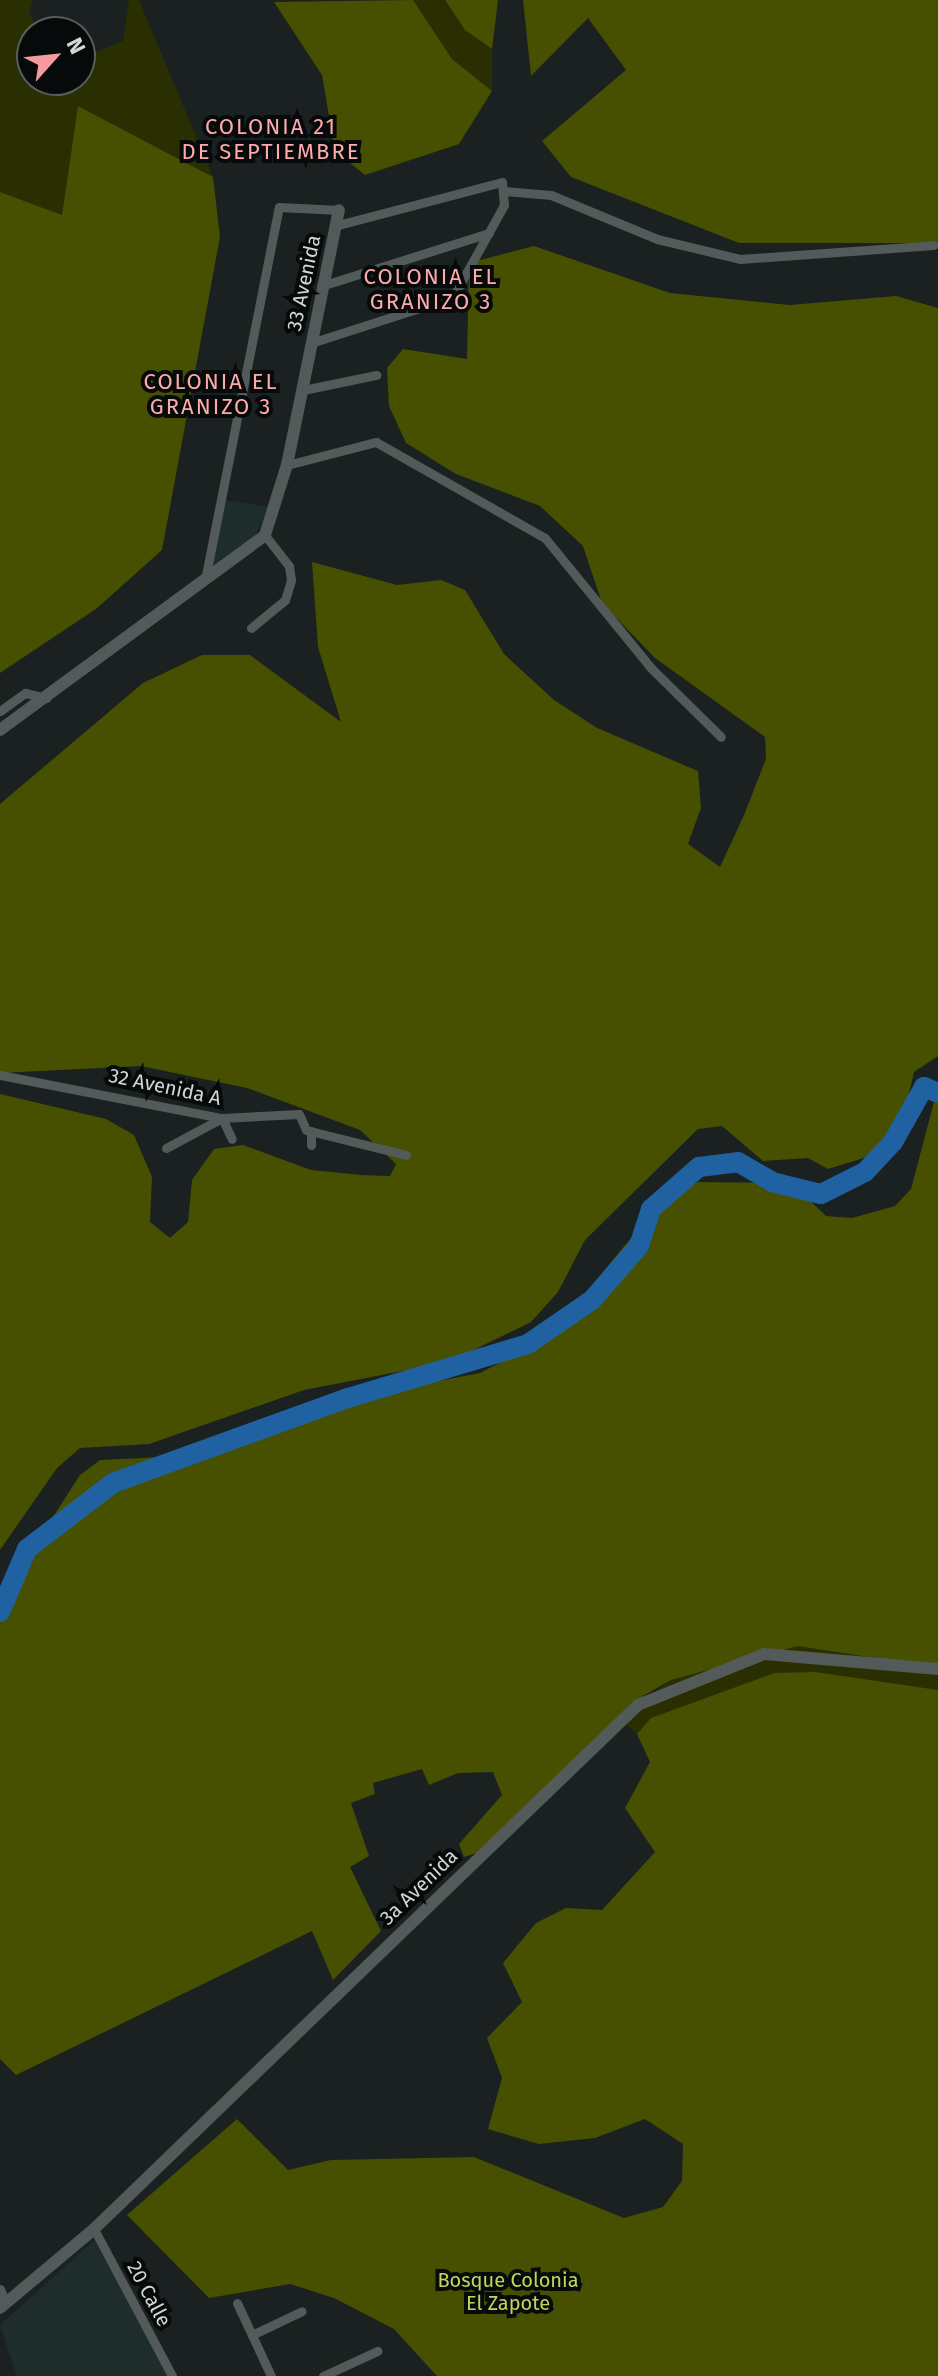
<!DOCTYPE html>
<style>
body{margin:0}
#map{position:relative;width:938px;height:2376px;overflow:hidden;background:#1a2120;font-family:"Fira Sans",sans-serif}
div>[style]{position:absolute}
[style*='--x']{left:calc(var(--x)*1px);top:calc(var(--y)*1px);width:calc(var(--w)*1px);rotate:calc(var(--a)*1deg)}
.built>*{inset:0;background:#1e2c2b}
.green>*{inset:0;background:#292f00}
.forest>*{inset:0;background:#465000}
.river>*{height:20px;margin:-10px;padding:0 10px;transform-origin:10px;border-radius:10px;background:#2062a1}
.street>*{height:9px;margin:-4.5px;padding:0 4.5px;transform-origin:4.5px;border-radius:4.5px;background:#525b5a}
.secondary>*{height:12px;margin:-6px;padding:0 6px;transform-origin:6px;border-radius:6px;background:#525b5a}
span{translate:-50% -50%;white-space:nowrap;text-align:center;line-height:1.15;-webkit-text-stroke:8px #070a0a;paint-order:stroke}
.street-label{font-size:20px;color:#d3d8d7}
.park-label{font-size:20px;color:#c2d65a}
.neighbourhood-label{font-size:22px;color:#fea9ac;letter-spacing:2px}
.north{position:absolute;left:16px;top:16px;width:80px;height:80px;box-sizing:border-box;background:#070a0a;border:2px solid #595c5c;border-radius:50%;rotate:63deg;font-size:22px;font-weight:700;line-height:32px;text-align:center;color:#d3d8d7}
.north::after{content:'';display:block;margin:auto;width:28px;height:36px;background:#f59b9e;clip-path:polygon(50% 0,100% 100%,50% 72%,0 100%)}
</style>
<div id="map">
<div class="built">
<i style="clip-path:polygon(225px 500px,270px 507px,255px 536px,210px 577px)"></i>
<i style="clip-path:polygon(100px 2235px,169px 2376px,17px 2376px,0 2325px)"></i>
</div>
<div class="green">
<i style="clip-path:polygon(0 0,33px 0,29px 12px,40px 32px,32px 32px,32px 80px,80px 80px,80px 59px,123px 41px,129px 0,139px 0,213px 177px,78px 106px,62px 215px,0 192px)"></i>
<i style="clip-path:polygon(413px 0,445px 0,465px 30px,492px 49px,492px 91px,452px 59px)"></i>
<i style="clip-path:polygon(798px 1646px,938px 1668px,938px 1690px,774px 1673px,651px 1718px,637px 1734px,619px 1718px,671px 1680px)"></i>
</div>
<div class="forest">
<i style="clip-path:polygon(413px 0,452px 59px,492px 91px,459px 144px,365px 175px,335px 151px,322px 75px,274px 2px)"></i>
<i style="clip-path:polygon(445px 0,498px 0,492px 49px,465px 30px)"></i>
<i style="clip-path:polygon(523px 0,938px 0,938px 243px,739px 243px,571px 177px,542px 141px,626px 70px,588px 18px,531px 76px)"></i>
<i style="clip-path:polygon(78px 106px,213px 177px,220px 237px,162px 550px,96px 609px,0 673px,0 192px,62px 215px)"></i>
<i style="clip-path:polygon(534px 246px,670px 293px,790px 305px,896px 296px,938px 308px,938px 1056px,914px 1072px,896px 1148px,828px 1169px,808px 1158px,763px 1161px,722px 1126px,698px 1129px,585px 1240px,558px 1292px,531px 1322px,449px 1362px,304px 1390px,149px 1444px,80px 1448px,57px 1468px,0 1550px,0 1094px,106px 1119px,134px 1135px,152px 1177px,150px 1222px,170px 1238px,188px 1222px,192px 1180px,214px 1149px,243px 1145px,311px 1170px,361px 1175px,390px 1176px,396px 1164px,360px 1130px,247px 1088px,141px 1066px,0 1073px,0 804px,143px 683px,202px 655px,250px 655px,341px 722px,318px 647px,312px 562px,397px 585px,441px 580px,465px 590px,504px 654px,554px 700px,597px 728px,698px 771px,701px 808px,688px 844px,720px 867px,744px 815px,766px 759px,765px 737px,655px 658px,602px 603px,583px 546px,540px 506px,456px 474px,406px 443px,389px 406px,387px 368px,403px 349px,467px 359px,469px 263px)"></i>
<i style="clip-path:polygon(938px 1087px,938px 1668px,798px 1646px,671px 1680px,643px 1696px,479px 1852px,464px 1857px,459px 1844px,502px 1795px,493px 1772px,458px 1773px,429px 1785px,422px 1769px,373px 1783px,375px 1794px,351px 1803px,369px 1856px,350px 1867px,381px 1931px,333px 1980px,312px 1931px,16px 2075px,0 2059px,0 1599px,80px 1475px,100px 1460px,164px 1457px,248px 1439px,366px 1395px,480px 1373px,556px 1334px,584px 1308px,603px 1272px,657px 1206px,698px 1182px,792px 1183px,826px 1216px,852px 1218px,895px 1206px,911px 1189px)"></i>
<i style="clip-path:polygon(815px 1672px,938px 1690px,938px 2376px,437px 2376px,394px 2329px,334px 2298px,290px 2284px,209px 2298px,127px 2215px,237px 2119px,288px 2170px,331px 2160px,474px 2157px,624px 2218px,663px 2207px,682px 2181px,683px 2144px,645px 2119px,595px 2138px,539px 2144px,488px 2129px,502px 2078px,487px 2038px,522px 2002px,503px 1963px,536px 1923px,566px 1908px,602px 1910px,655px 1852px,625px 1808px,650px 1762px,637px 1734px,651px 1718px,774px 1673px)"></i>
</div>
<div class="river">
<i style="--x:0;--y:1612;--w:69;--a:-66.8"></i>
<i style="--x:27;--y:1549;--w:108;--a:-37.5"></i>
<i style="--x:113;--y:1483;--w:250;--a:-19.9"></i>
<i style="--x:348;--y:1398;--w:188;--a:-16.7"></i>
<i style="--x:528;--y:1344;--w:78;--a:-34.5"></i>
<i style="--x:592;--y:1300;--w:72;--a:-49"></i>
<i style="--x:639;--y:1246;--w:39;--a:-72"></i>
<i style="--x:651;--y:1209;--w:64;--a:-41.2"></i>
<i style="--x:699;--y:1167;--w:39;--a:-7"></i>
<i style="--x:738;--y:1162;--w:39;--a:30"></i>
<i style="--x:772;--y:1182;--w:50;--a:13.8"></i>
<i style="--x:821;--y:1194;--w:49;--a:-26.6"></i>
<i style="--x:865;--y:1172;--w:41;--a:-47"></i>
<i style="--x:893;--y:1142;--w:63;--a:-60.6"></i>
<i style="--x:924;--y:1087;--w:15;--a:23"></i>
</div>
<div class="street">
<i style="--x:504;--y:191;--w:47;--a:4.9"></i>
<i style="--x:551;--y:195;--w:115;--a:22.5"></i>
<i style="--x:657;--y:239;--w:85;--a:13.5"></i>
<i style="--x:740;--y:259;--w:194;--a:-4.1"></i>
<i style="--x:321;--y:286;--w:176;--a:-17.5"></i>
<i style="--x:311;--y:343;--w:149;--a:-17.9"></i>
<i style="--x:453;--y:297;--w:105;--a:-61"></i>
<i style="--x:504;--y:205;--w:23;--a:-95"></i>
<i style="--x:502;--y:182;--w:170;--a:165.3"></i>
<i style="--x:303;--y:390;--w:75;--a:-11.6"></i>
<i style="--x:287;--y:465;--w:92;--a:-14.5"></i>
<i style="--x:376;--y:442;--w:194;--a:29.6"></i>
<i style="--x:545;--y:538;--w:168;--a:50.8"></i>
<i style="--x:651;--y:668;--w:98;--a:44.6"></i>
<i style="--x:205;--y:580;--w:380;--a:-78.8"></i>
<i style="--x:279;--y:207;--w:60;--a:2.9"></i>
<i style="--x:251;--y:628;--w:44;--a:-39.5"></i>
<i style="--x:285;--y:600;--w:21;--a:-73"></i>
<i style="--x:291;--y:580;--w:14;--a:-98"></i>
<i style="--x:289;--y:566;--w:39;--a:-128"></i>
<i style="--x:0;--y:711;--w:31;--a:-36"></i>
<i style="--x:25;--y:693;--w:22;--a:13"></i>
<i style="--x:0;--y:1075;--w:226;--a:11"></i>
<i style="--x:222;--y:1118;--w:77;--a:-3"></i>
<i style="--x:299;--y:1114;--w:17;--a:66"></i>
<i style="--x:306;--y:1130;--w:103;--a:14"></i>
<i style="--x:311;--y:1145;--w:14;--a:-90"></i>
<i style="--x:166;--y:1148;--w:64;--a:-28.2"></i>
<i style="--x:222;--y:1118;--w:23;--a:65"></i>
<i style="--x:94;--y:2229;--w:166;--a:62"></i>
<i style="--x:0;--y:2289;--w:15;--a:67"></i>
<i style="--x:237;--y:2303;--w:81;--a:65"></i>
<i style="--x:252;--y:2335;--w:55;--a:-25.6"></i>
<i style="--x:323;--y:2376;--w:60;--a:-24.8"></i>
</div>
<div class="secondary">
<i style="--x:0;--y:730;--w:329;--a:-36.3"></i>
<i style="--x:265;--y:535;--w:73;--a:-72.6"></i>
<i style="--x:287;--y:465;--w:260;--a:-78.5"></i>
<i style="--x:0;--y:2308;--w:123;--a:-40"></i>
<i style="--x:94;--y:2229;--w:755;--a:-43.93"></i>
<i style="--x:638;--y:1705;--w:136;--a:-22"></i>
<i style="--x:764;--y:1654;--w:175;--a:4.9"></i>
</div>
<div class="street-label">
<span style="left:304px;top:283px;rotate:-78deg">33 Avenida</span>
<span style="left:165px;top:1087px;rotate:12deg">32 Avenida A</span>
<span style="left:419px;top:1887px;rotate:-44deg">3a Avenida</span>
<span style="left:149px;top:2294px;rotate:62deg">20 Calle</span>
</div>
<div class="park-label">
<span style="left:508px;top:2292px">Bosque Colonia<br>El Zapote</span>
</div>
<div class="neighbourhood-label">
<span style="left:271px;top:139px">COLONIA 21<br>DE SEPTIEMBRE</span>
<span style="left:431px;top:289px">COLONIA EL<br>GRANIZO 3</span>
<span style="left:211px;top:394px">COLONIA EL<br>GRANIZO 3</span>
</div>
<div class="north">N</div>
</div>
